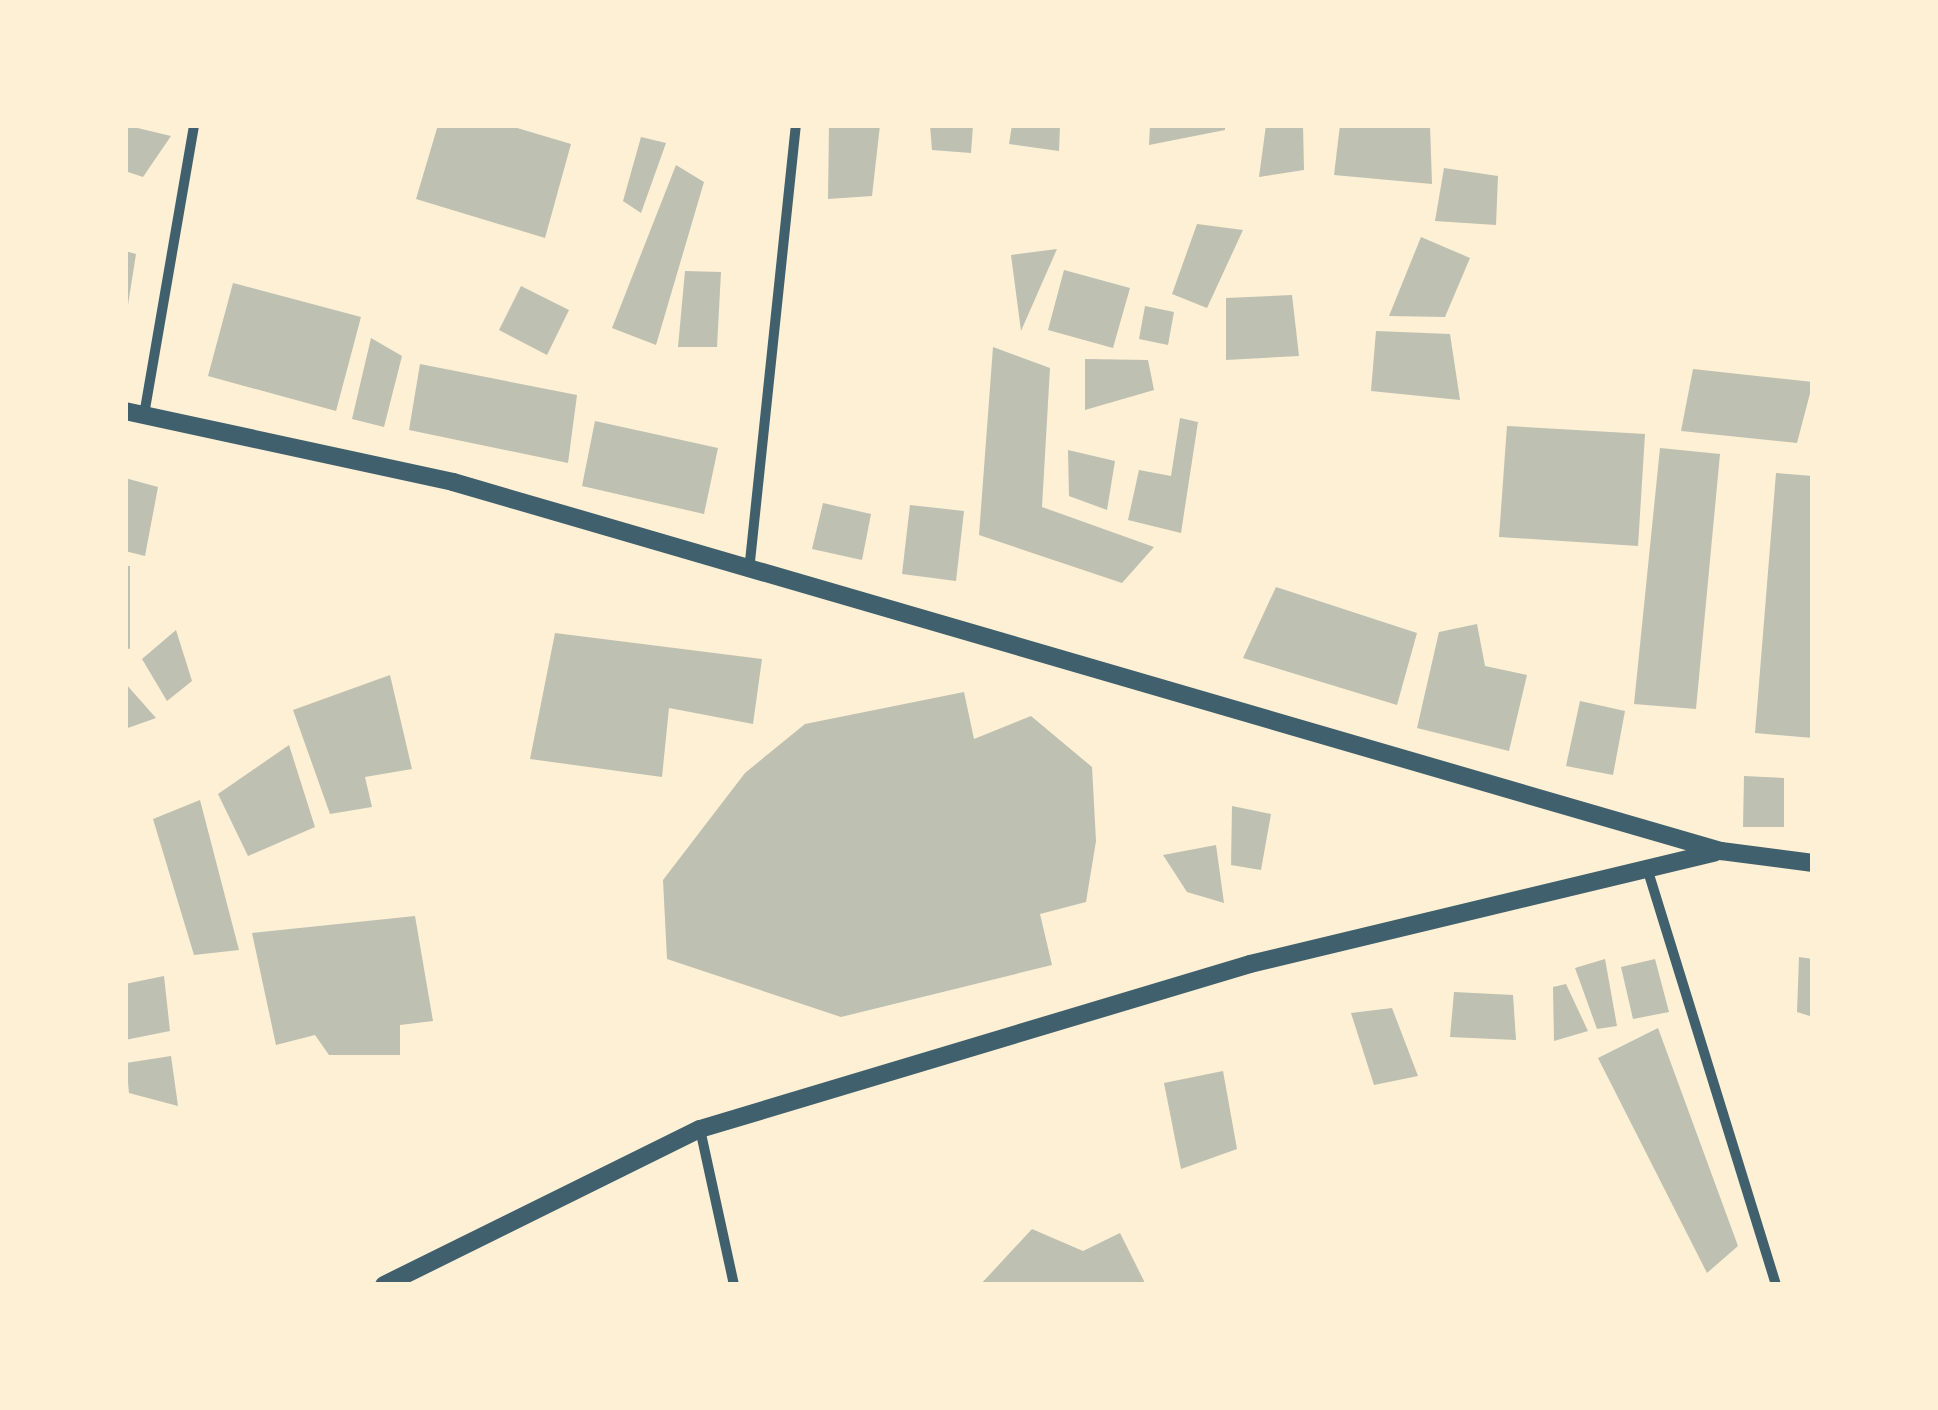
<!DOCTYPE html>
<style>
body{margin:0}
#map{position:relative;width:1938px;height:1410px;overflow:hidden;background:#fdf0d5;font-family:"Golos Text",sans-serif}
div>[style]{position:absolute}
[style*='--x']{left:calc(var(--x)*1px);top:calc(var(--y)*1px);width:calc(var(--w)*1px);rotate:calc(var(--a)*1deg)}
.building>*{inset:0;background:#bec0b2}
.minor>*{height:10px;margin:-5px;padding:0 5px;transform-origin:5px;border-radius:5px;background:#3f606c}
.tertiary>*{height:18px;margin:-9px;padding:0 9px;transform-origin:9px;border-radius:9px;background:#3f606c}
span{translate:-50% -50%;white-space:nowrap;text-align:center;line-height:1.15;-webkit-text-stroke:10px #fdf0d5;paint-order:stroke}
.frame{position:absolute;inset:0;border:128px solid #fdf0d5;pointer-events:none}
</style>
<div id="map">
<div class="building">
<i style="clip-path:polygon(125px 125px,171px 136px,143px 177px,125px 171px)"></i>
<i style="clip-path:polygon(438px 125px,507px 125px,571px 144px,545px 238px,416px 199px)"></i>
<i style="clip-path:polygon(829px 125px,880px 125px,872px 196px,828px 199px)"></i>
<i style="clip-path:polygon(930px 125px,973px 125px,971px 153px,932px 150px)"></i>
<i style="clip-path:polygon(1012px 125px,1060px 125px,1059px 151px,1009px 144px)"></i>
<i style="clip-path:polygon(1150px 125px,1225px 125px,1225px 130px,1149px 145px)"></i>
<i style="clip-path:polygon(1266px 125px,1303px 125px,1304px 170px,1259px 177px)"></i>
<i style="clip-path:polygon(1340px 125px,1430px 125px,1432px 184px,1334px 175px)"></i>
<i style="clip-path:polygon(641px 137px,666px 143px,641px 213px,623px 201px)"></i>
<i style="clip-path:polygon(676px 165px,704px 182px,656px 345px,612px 328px)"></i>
<i style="clip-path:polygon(1444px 168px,1498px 176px,1496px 225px,1435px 221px)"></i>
<i style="clip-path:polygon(1197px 224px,1243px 230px,1207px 308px,1172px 294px)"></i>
<i style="clip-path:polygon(1421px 237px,1470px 258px,1445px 317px,1389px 316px)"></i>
<i style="clip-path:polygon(1057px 249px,1021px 331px,1011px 255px)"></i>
<i style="clip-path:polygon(125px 251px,136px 254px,127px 311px,125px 311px)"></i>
<i style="clip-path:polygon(1064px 270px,1130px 288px,1113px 348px,1048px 330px)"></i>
<i style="clip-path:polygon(685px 271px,721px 272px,717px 347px,678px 347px)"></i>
<i style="clip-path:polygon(233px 283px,361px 317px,336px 411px,208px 376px)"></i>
<i style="clip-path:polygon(521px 286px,569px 310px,547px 355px,499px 330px)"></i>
<i style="clip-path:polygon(1292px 295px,1299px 356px,1226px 360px,1226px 298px)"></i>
<i style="clip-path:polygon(1145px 306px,1174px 312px,1168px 345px,1139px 339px)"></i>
<i style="clip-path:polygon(1376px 331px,1450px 334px,1460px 400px,1371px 391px)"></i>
<i style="clip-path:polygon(371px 338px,402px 356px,384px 427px,352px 419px)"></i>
<i style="clip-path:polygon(993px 347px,1050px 368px,1042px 507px,1154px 547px,1122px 583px,979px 535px)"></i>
<i style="clip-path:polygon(1085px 359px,1148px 360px,1154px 390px,1085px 410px)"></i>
<i style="clip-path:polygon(420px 364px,577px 395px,568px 463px,409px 430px)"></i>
<i style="clip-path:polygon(1693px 369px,1813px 382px,1797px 443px,1681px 431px)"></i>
<i style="clip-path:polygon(1180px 418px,1198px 422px,1181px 533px,1128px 520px,1139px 470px,1171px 476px)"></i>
<i style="clip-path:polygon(595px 421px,718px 448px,704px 514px,582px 486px)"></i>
<i style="clip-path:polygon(1507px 426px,1645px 434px,1638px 546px,1499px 537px)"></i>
<i style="clip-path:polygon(1660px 448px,1720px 454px,1696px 709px,1634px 704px)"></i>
<i style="clip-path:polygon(1068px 450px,1115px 461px,1107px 510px,1069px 496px)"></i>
<i style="clip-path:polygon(1776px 473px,1813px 476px,1813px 738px,1755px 733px)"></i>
<i style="clip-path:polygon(125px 478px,158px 487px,145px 556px,125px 551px)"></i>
<i style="clip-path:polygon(823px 503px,871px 514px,862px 560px,812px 549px)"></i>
<i style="clip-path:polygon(910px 505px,964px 511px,956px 581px,902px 574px)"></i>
<i style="clip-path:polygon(125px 566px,130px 566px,130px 649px,125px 648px)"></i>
<i style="clip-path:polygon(1276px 587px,1417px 633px,1397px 705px,1243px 658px)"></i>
<i style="clip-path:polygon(1477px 624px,1485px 666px,1527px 675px,1509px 751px,1417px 728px,1439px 632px)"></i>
<i style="clip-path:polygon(176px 630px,192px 681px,167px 701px,142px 659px)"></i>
<i style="clip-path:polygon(555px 633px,762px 659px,753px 724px,669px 708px,662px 777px,530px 759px)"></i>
<i style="clip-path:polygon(390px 675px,412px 769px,365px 777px,372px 807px,330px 814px,293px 710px)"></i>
<i style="clip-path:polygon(125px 683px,156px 718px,125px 729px)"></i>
<i style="clip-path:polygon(964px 692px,974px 739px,1031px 716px,1092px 767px,1096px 841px,1086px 902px,1040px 914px,1052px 965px,841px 1017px,667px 959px,663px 880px,745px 773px,805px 724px)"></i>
<i style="clip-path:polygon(1580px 701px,1625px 711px,1613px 775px,1566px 766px)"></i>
<i style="clip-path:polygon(289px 745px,315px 827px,248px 856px,218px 794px)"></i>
<i style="clip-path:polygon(1744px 776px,1784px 778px,1784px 827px,1743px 827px)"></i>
<i style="clip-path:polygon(200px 800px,239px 950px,194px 955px,153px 819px)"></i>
<i style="clip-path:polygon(1232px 806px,1271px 814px,1261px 870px,1231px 865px)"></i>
<i style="clip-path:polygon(1216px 845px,1224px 903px,1187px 892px,1163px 855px)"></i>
<i style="clip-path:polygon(415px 916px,433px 1021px,400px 1025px,400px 1055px,329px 1055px,315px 1035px,276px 1045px,252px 933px)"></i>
<i style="clip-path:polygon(1799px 957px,1813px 959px,1813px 1017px,1797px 1012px)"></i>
<i style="clip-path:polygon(1605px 959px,1617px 1026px,1597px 1029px,1575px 968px)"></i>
<i style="clip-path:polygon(1655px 959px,1669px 1012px,1633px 1019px,1621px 967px)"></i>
<i style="clip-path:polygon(164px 976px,170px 1031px,125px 1040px,125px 984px)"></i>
<i style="clip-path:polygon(1566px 984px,1588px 1031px,1554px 1041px,1553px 987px)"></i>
<i style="clip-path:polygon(1454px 992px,1513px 995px,1516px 1040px,1450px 1037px)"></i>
<i style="clip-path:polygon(1392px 1008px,1418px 1076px,1374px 1085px,1351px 1013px)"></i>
<i style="clip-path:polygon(1658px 1028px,1738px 1246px,1707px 1273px,1598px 1058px)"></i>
<i style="clip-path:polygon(171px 1056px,178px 1106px,129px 1093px,126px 1063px)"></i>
<i style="clip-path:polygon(1223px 1071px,1237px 1149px,1181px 1169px,1164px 1083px)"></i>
<i style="clip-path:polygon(1032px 1229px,1083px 1251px,1120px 1233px,1146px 1285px,980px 1285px)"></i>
</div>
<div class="minor">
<i style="--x:144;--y:415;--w:294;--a:-80.2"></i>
<i style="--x:749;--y:571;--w:448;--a:-84"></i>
<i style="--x:1647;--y:868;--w:436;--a:72.8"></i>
<i style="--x:700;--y:1129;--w:160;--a:77.7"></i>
</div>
<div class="tertiary">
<i style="--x:125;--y:411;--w:336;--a:12.2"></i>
<i style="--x:453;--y:482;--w:1321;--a:16.23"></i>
<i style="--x:1721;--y:851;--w:93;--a:7.4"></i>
<i style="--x:384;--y:1285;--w:352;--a:-26.3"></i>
<i style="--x:700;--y:1129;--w:574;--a:-16.7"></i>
<i style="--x:1250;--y:964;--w:478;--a:-13.5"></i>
</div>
<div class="frame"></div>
</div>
